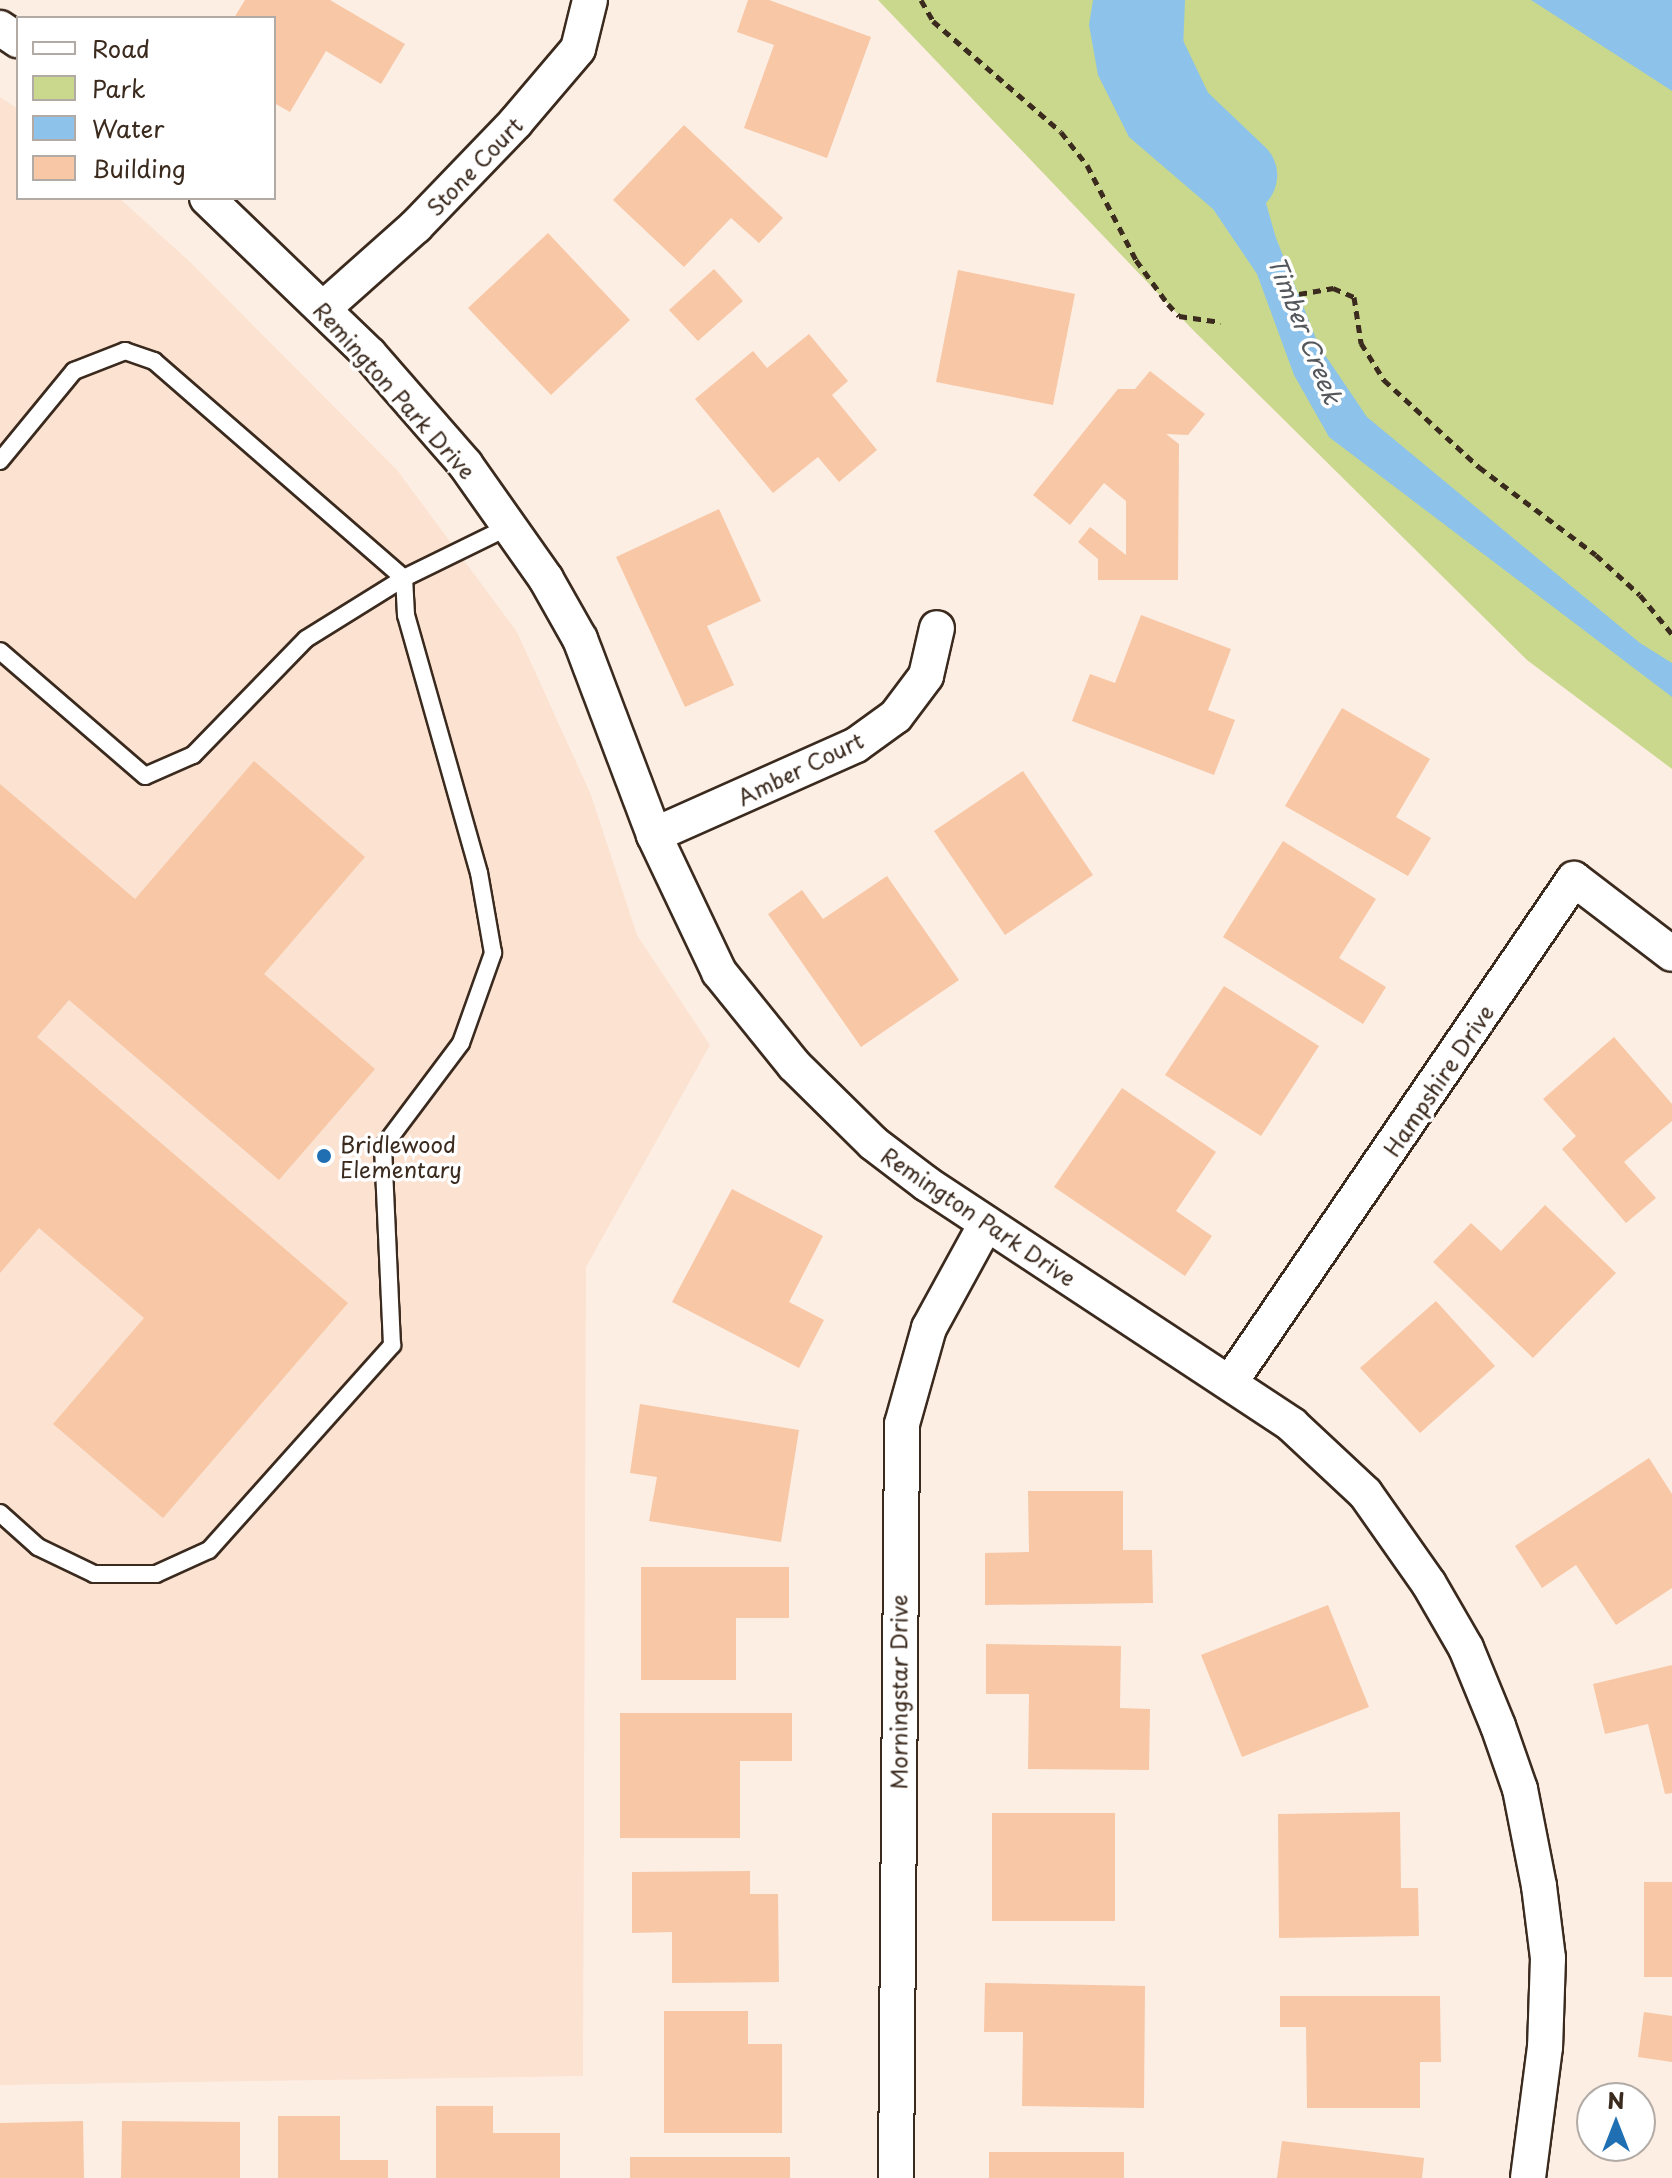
<!DOCTYPE html>
<style>
body{margin:0}
#map{position:relative;width:1672px;height:2178px;overflow:hidden;background:#fdeee4;font-family:"Playpen Sans",sans-serif}
div>[style]{position:absolute}
[style*='--x']{left:calc(var(--x)*1px);top:calc(var(--y)*1px);width:calc(var(--w)*1px);rotate:calc(var(--a)*1deg)}
.built>*{inset:0;background:#fbe2d1}
.green>*{inset:0;background:#c9d88c}
.water>*{inset:0;background:#8dc3eb}
.river>*{height:78px;margin:-39px;padding:0 39px;transform-origin:39px;border-radius:39px;background:#8dc3eb}
.building>*{inset:0;background:#f7c7a6}
.path>*{height:5px;margin-top:-2.5px;transform-origin:0;background:repeating-linear-gradient(90deg,#3b2a1e 0 8px,transparent 0 14px)}
.roads{filter:drop-shadow(2px 0 #3b2a1e) drop-shadow(-2px 0 #3b2a1e) drop-shadow(0 2px #3b2a1e) drop-shadow(0 -2px #3b2a1e)}
.lane>*{height:16px;margin:-8px;padding:0 8px;transform-origin:8px;border-radius:8px;background:#fff}
.street>*{height:34px;margin:-17px;padding:0 17px;transform-origin:17px;border-radius:17px;background:#fff}
.dots>*{width:22px;height:22px;translate:-50% -50%;box-sizing:border-box;border:4px solid #fff;border-radius:50%}
span{translate:-50% -50%;white-space:nowrap;text-align:center;line-height:1.15;-webkit-text-stroke:7px #fff;paint-order:stroke}
.street-label{font-size:22px;color:#3b2a1e}
.poi-label{font-size:22px;color:#3b2a1e}
.left{translate:0 -50%;text-align:left}
.water-label{font-size:24px;color:#54585c;font-style:italic}
.legend{position:absolute;left:16px;top:16px;width:260px;height:184px;box-sizing:border-box;background:#fff;border:2px solid #b1aaa5;margin:0;padding:10px 14px;list-style:none;font-size:24px;color:#3b2a1e}
.legend li{display:flex;align-items:center;gap:16px;height:40px}
.legend b{width:40px;border:2px solid #b1aaa5}
.north{position:absolute;left:1576px;top:2082px;width:80px;height:80px;box-sizing:border-box;background:#fff;border:2px solid #b1aaa5;border-radius:50%;rotate:0deg;font-size:22px;font-weight:700;line-height:32px;text-align:center;color:#3b2a1e}
.north::after{content:'';display:block;margin:auto;width:28px;height:36px;background:#1f6fb2;clip-path:polygon(50% 0,100% 100%,50% 72%,0 100%)}
</style>
<div id="map">
<div class="built">
<i style="clip-path:polygon(0 97px,18px 109px,18px 198px,119px 198px,189px 261px,397px 470px,517px 632px,591px 795px,637px 935px,710px 1045px,586px 1267px,583px 2076px,0 2085px)"></i>
</div>
<div class="green">
<i style="clip-path:polygon(878px 0,1672px 0,1672px 769px,1527px 660px,1193px 330px)"></i>
</div>
<div class="water">
<i style="clip-path:polygon(1093px 0,1133px 0,1136px 34px,1156px 89px,1257px 172px,1276px 238px,1319px 346px,1367px 417px,1640px 643px,1672px 663px,1672px 697px,1329px 437px,1294px 375px,1257px 274px,1213px 209px,1129px 137px,1098px 75px,1089px 25px)"></i>
<i style="clip-path:polygon(1531px 0,1672px 0,1672px 91px,1666px 87px)"></i>
</div>
<div class="river">
<i style="--x:1146;--y:0;--w:49;--a:92.3"></i>
<i style="--x:1144;--y:49;--w:74;--a:64.5"></i>
<i style="--x:1176;--y:116;--w:86;--a:43.6"></i>
</div>
<div class="building">
<i style="clip-path:polygon(245px 0,330px 0,405px 44px,381px 84px,326px 51px,290px 112px,274px 103px,274px 18px,234px 18px)"></i>
<i style="clip-path:polygon(748px 0,769px 0,871px 37px,827px 158px,744px 128px,774px 45px,737px 32px)"></i>
<i style="clip-path:polygon(684px 125px,783px 218px,759px 243px,731px 218px,684px 267px,613px 200px)"></i>
<i style="clip-path:polygon(548px 233px,630px 320px,551px 395px,468px 308px)"></i>
<i style="clip-path:polygon(714px 269px,743px 301px,698px 341px,669px 310px)"></i>
<i style="clip-path:polygon(958px 270px,1075px 294px,1053px 405px,936px 382px)"></i>
<i style="clip-path:polygon(809px 334px,848px 381px,832px 395px,877px 450px,839px 482px,818px 457px,773px 493px,695px 399px,753px 351px,767px 368px)"></i>
<i style="clip-path:polygon(1150px 371px,1205px 414px,1188px 435px,1166px 434px,1179px 444px,1178px 580px,1098px 580px,1098px 559px,1078px 542px,1090px 527px,1126px 555px,1126px 501px,1104px 483px,1070px 525px,1033px 495px,1118px 389px,1135px 389px)"></i>
<i style="clip-path:polygon(719px 509px,761px 601px,707px 626px,734px 685px,685px 707px,616px 557px)"></i>
<i style="clip-path:polygon(1141px 615px,1231px 649px,1208px 710px,1235px 720px,1214px 775px,1072px 721px,1090px 674px,1115px 683px)"></i>
<i style="clip-path:polygon(1342px 708px,1430px 759px,1396px 817px,1431px 838px,1408px 876px,1285px 806px)"></i>
<i style="clip-path:polygon(254px 761px,365px 857px,264px 974px,375px 1069px,279px 1180px,69px 1000px,37px 1037px,348px 1303px,163px 1518px,53px 1424px,144px 1318px,39px 1228px,0 1273px,0 784px,135px 899px)"></i>
<i style="clip-path:polygon(1023px 771px,1093px 875px,1005px 935px,934px 831px)"></i>
<i style="clip-path:polygon(1283px 841px,1376px 899px,1339px 958px,1386px 987px,1363px 1024px,1223px 937px)"></i>
<i style="clip-path:polygon(887px 876px,959px 980px,861px 1047px,768px 914px,802px 890px,823px 919px)"></i>
<i style="clip-path:polygon(1224px 986px,1319px 1046px,1261px 1136px,1165px 1075px)"></i>
<i style="clip-path:polygon(1614px 1037px,1672px 1104px,1672px 1121px,1624px 1162px,1656px 1198px,1626px 1223px,1562px 1149px,1576px 1136px,1543px 1099px)"></i>
<i style="clip-path:polygon(1122px 1088px,1216px 1152px,1176px 1211px,1212px 1236px,1185px 1276px,1054px 1187px)"></i>
<i style="clip-path:polygon(732px 1189px,823px 1236px,789px 1302px,824px 1320px,799px 1368px,672px 1302px)"></i>
<i style="clip-path:polygon(1545px 1205px,1616px 1273px,1533px 1358px,1433px 1262px,1471px 1223px,1501px 1251px)"></i>
<i style="clip-path:polygon(1436px 1301px,1495px 1366px,1420px 1433px,1360px 1368px)"></i>
<i style="clip-path:polygon(640px 1404px,799px 1430px,781px 1542px,649px 1521px,657px 1477px,630px 1473px)"></i>
<i style="clip-path:polygon(1649px 1458px,1672px 1494px,1672px 1588px,1616px 1625px,1576px 1565px,1542px 1588px,1515px 1546px)"></i>
<i style="clip-path:polygon(1028px 1491px,1123px 1491px,1123px 1550px,1152px 1550px,1153px 1603px,985px 1605px,985px 1553px,1029px 1552px)"></i>
<i style="clip-path:polygon(641px 1567px,789px 1567px,789px 1618px,736px 1618px,736px 1680px,641px 1680px)"></i>
<i style="clip-path:polygon(1328px 1605px,1369px 1707px,1242px 1757px,1201px 1655px)"></i>
<i style="clip-path:polygon(986px 1644px,1121px 1646px,1120px 1708px,1150px 1709px,1149px 1770px,1028px 1769px,1029px 1694px,986px 1694px)"></i>
<i style="clip-path:polygon(1672px 1665px,1672px 1793px,1665px 1794px,1648px 1724px,1605px 1734px,1593px 1684px)"></i>
<i style="clip-path:polygon(620px 1713px,792px 1713px,792px 1761px,740px 1761px,740px 1838px,620px 1838px)"></i>
<i style="clip-path:polygon(1400px 1812px,1401px 1888px,1418px 1888px,1419px 1936px,1279px 1938px,1278px 1814px)"></i>
<i style="clip-path:polygon(992px 1813px,1115px 1813px,1115px 1921px,992px 1921px)"></i>
<i style="clip-path:polygon(750px 1871px,750px 1894px,778px 1894px,779px 1982px,672px 1983px,672px 1932px,632px 1933px,632px 1872px)"></i>
<i style="clip-path:polygon(1644px 1882px,1672px 1882px,1672px 1977px,1644px 1977px)"></i>
<i style="clip-path:polygon(985px 1983px,1145px 1986px,1144px 2108px,1022px 2106px,1023px 2032px,984px 2032px)"></i>
<i style="clip-path:polygon(1280px 1996px,1440px 1996px,1441px 2062px,1420px 2062px,1420px 2108px,1307px 2108px,1306px 2027px,1280px 2027px)"></i>
<i style="clip-path:polygon(664px 2011px,748px 2011px,748px 2044px,782px 2044px,782px 2133px,664px 2133px)"></i>
<i style="clip-path:polygon(1644px 2012px,1672px 2016px,1672px 2062px,1638px 2057px)"></i>
<i style="clip-path:polygon(436px 2106px,493px 2106px,493px 2133px,560px 2133px,560px 2178px,436px 2178px)"></i>
<i style="clip-path:polygon(278px 2116px,340px 2116px,340px 2160px,388px 2160px,388px 2178px,278px 2178px)"></i>
<i style="clip-path:polygon(83px 2121px,84px 2178px,0 2178px,0 2123px)"></i>
<i style="clip-path:polygon(122px 2121px,240px 2122px,240px 2178px,121px 2178px)"></i>
<i style="clip-path:polygon(1282px 2141px,1424px 2158px,1422px 2178px,1277px 2178px)"></i>
<i style="clip-path:polygon(989px 2152px,1124px 2152px,1124px 2178px,989px 2178px)"></i>
<i style="clip-path:polygon(630px 2157px,790px 2157px,790px 2178px,630px 2178px)"></i>
</div>
<div class="path">
<i style="--x:921;--y:0;--w:24;--a:60"></i>
<i style="--x:933;--y:21;--w:169;--a:40.9"></i>
<i style="--x:1061;--y:132;--w:42;--a:51.8"></i>
<i style="--x:1087;--y:165;--w:107;--a:62.7"></i>
<i style="--x:1136;--y:260;--w:54;--a:54"></i>
<i style="--x:1168;--y:304;--w:16;--a:47"></i>
<i style="--x:1179;--y:316;--w:42;--a:8.1"></i>
<i style="--x:1299;--y:294;--w:35;--a:-10"></i>
<i style="--x:1333;--y:288;--w:23;--a:23"></i>
<i style="--x:1354;--y:297;--w:47;--a:81.3"></i>
<i style="--x:1361;--y:343;--w:44;--a:58.1"></i>
<i style="--x:1384;--y:380;--w:129;--a:42.5"></i>
<i style="--x:1479;--y:467;--w:146;--a:36.9"></i>
<i style="--x:1596;--y:555;--w:59;--a:42.3"></i>
<i style="--x:1640;--y:595;--w:50;--a:50.6"></i>
</div>
<div class="roads">
<div class="lane">
<i style="--x:0;--y:461;--w:117;--a:-50.6"></i>
<i style="--x:74;--y:371;--w:55;--a:-21.4"></i>
<i style="--x:125;--y:351;--w:31;--a:19"></i>
<i style="--x:154;--y:361;--w:331;--a:41"></i>
<i style="--x:404;--y:578;--w:115;--a:148.1"></i>
<i style="--x:306;--y:639;--w:162;--a:134.2"></i>
<i style="--x:193;--y:755;--w:52;--a:156.4"></i>
<i style="--x:145;--y:776;--w:191;--a:-139.2"></i>
<i style="--x:0;--y:1513;--w:51;--a:41.8"></i>
<i style="--x:38;--y:1547;--w:62;--a:25.7"></i>
<i style="--x:94;--y:1574;--w:62;--a:0"></i>
<i style="--x:156;--y:1574;--w:58;--a:-24.4"></i>
<i style="--x:209;--y:1550;--w:275;--a:-48.2"></i>
<i style="--x:392;--y:1345;--w:198;--a:-92.6"></i>
<i style="--x:383;--y:1147;--w:130;--a:-53.1"></i>
<i style="--x:461;--y:1043;--w:96;--a:-70.4"></i>
<i style="--x:493;--y:953;--w:81;--a:-99.9"></i>
<i style="--x:479;--y:873;--w:268;--a:-105.8"></i>
<i style="--x:406;--y:615;--w:37;--a:-93"></i>
<i style="--x:404;--y:578;--w:116;--a:-26.1"></i>
</div>
<div class="street">
<i style="--x:0;--y:28;--w:22;--a:34"></i>
<i style="--x:207;--y:198;--w:226;--a:43.9"></i>
<i style="--x:370;--y:355;--w:145;--a:48.9"></i>
<i style="--x:465;--y:464;--w:141;--a:54.8"></i>
<i style="--x:546;--y:579;--w:69;--a:60.5"></i>
<i style="--x:580;--y:639;--w:210;--a:69.3"></i>
<i style="--x:654;--y:835;--w:152;--a:64.6"></i>
<i style="--x:719;--y:972;--w:119;--a:51.1"></i>
<i style="--x:794;--y:1065;--w:111;--a:44.6"></i>
<i style="--x:873;--y:1143;--w:68;--a:37.2"></i>
<i style="--x:927;--y:1184;--w:437;--a:33.4"></i>
<i style="--x:1292;--y:1425;--w:100;--a:43"></i>
<i style="--x:1365;--y:1493;--w:111;--a:54.9"></i>
<i style="--x:1429;--y:1584;--w:74;--a:60"></i>
<i style="--x:1466;--y:1648;--w:84;--a:67.7"></i>
<i style="--x:1498;--y:1726;--w:67;--a:70.8"></i>
<i style="--x:1520;--y:1789;--w:99;--a:78.9"></i>
<i style="--x:1539;--y:1886;--w:73;--a:82.9"></i>
<i style="--x:1548;--y:1958;--w:89;--a:91.9"></i>
<i style="--x:1545;--y:2047;--w:132;--a:97.4"></i>
<i style="--x:324;--y:308;--w:123;--a:-41.7"></i>
<i style="--x:416;--y:226;--w:143;--a:-46.1"></i>
<i style="--x:515;--y:123;--w:97;--a:-49.6"></i>
<i style="--x:578;--y:49;--w:50;--a:-76.2"></i>
<i style="--x:654;--y:835;--w:221;--a:-24"></i>
<i style="--x:856;--y:745;--w:49;--a:-35.9"></i>
<i style="--x:896;--y:716;--w:50;--a:-53.1"></i>
<i style="--x:926;--y:676;--w:49;--a:-77.1"></i>
<i style="--x:1231;--y:1381;--w:608;--a:-55.66"></i>
<i style="--x:1574;--y:879;--w:123;--a:37.4"></i>
<i style="--x:896;--y:2178;--w:754;--a:-89.54"></i>
<i style="--x:902;--y:1424;--w:100;--a:-74.3"></i>
<i style="--x:929;--y:1328;--w:119;--a:-61.3"></i>
</div>
</div>
<div class="dots">
<i style="left:324px;top:1156px;background:#1f6fb2"></i>
</div>
<div class="street-label">
<span style="left:474px;top:166px;rotate:-46deg">Stone Court</span>
<span style="left:395px;top:390px;rotate:48deg">Remington Park Drive</span>
<span style="left:800px;top:768px;rotate:-26deg">Amber Court</span>
<span style="left:1438px;top:1080px;rotate:-56deg">Hampshire Drive</span>
<span style="left:979px;top:1216px;rotate:34deg">Remington Park Drive</span>
<span style="left:898px;top:1692px;rotate:-90deg">Morningstar Drive</span>
</div>
<div class="poi-label">
<span class="left" style="left:340px;top:1156px">Bridlewood<br>Elementary</span>
</div>
<div class="water-label">
<span style="left:1305px;top:330px;rotate:68deg">Timber Creek</span>
</div>
<ul class="legend">
<li><b style="height:10px;background:#fff"></b>Road</li>
<li><b style="height:22px;background:#c9d88c"></b>Park</li>
<li><b style="height:22px;background:#8dc3eb"></b>Water</li>
<li><b style="height:22px;background:#f7c7a6"></b>Building</li>
</ul>
<div class="north">N</div>
</div>
